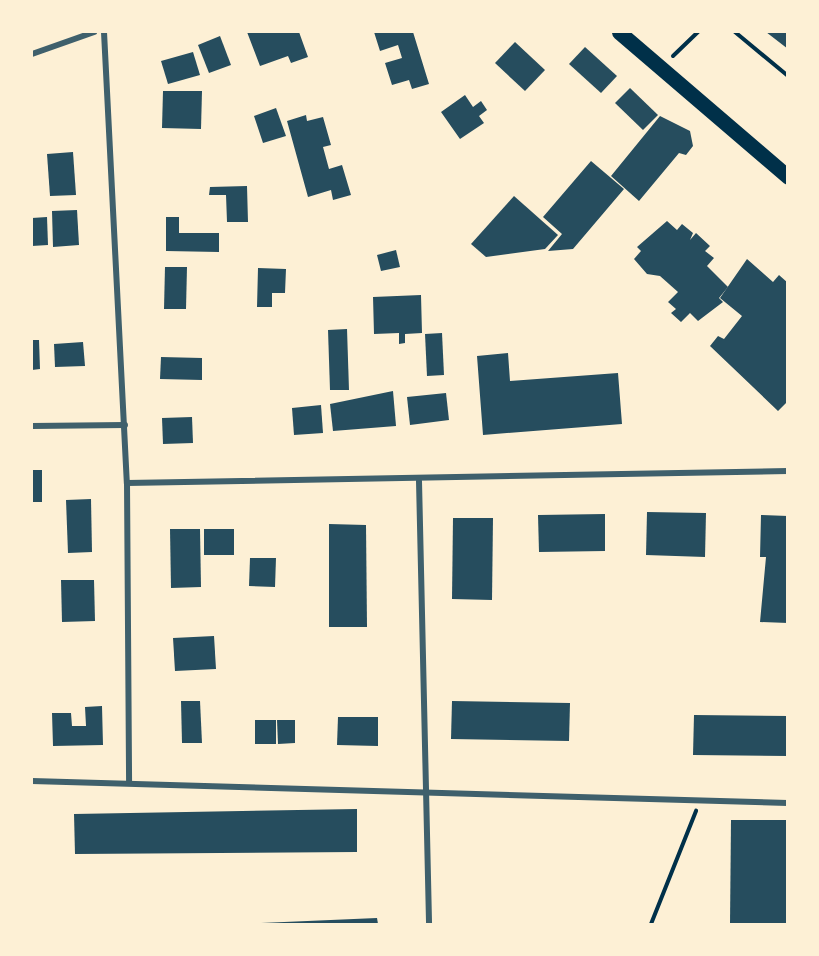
<!DOCTYPE html>
<style>
body{margin:0}
#map{position:relative;width:819px;height:956px;overflow:hidden;background:#fdf0d5;font-family:"Times New Roman",serif}
div>[style]{position:absolute}
[style*='--x']{left:calc(var(--x)*1px);top:calc(var(--y)*1px);width:calc(var(--w)*1px);rotate:calc(var(--a)*1deg)}
.building>*{inset:0;background:#264d5e}
.path>*{height:4px;margin:-2px;padding:0 2px;transform-origin:2px;border-radius:2px;background:#003049}
.minor>*{height:6px;margin:-3px;padding:0 3px;transform-origin:3px;border-radius:3px;background:#3f606c}
.primary>*{height:15px;margin:-7.5px;padding:0 7.5px;transform-origin:7.5px;border-radius:7.5px;background:#003049}
span{translate:-50% -50%;white-space:nowrap;text-align:center;line-height:1.15;-webkit-text-stroke:4.5px #fdf0d5;paint-order:stroke}
.frame{position:absolute;inset:0;border:33px solid #fdf0d5;pointer-events:none}
</style>
<div id="map">
<div class="building">
<i style="clip-path:polygon(247px 32px,299px 32px,308px 57px,291px 63px,288px 56px,260px 66px)"></i>
<i style="clip-path:polygon(374px 32px,413px 32px,429px 84px,412px 89px,409px 80px,392px 85px,385px 63px,402px 58px,398px 45px,380px 51px)"></i>
<i style="clip-path:polygon(766px 32px,788px 32px,788px 49px)"></i>
<i style="clip-path:polygon(220px 36px,231px 65px,209px 73px,198px 45px)"></i>
<i style="clip-path:polygon(515px 42px,545px 70px,525px 91px,495px 63px)"></i>
<i style="clip-path:polygon(585px 47px,617px 76px,601px 93px,569px 64px)"></i>
<i style="clip-path:polygon(193px 52px,200px 75px,168px 84px,161px 61px)"></i>
<i style="clip-path:polygon(630px 88px,658px 115px,643px 130px,615px 103px)"></i>
<i style="clip-path:polygon(163px 91px,202px 91px,201px 129px,162px 128px)"></i>
<i style="clip-path:polygon(465px 95px,473px 107px,481px 101px,487px 110px,479px 116px,484px 123px,460px 139px,441px 112px)"></i>
<i style="clip-path:polygon(276px 108px,286px 136px,263px 143px,254px 116px)"></i>
<i style="clip-path:polygon(306px 115px,307px 121px,323px 117px,331px 145px,323px 147px,329px 169px,342px 165px,351px 195px,333px 200px,331px 190px,308px 197px,287px 121px)"></i>
<i style="clip-path:polygon(660px 116px,690px 131px,693px 146px,686px 155px,679px 153px,639px 201px,611px 176px)"></i>
<i style="clip-path:polygon(73px 152px,76px 195px,50px 196px,47px 154px)"></i>
<i style="clip-path:polygon(591px 161px,624px 189px,573px 249px,548px 251px,562px 234px,543px 217px)"></i>
<i style="clip-path:polygon(247px 186px,248px 222px,227px 222px,226px 195px,209px 195px,210px 187px)"></i>
<i style="clip-path:polygon(514px 196px,558px 235px,545px 249px,486px 257px,471px 244px)"></i>
<i style="clip-path:polygon(77px 210px,79px 245px,53px 247px,52px 211px)"></i>
<i style="clip-path:polygon(47px 217px,48px 245px,32px 246px,32px 218px)"></i>
<i style="clip-path:polygon(166px 217px,179px 217px,179px 233px,219px 233px,219px 252px,166px 251px)"></i>
<i style="clip-path:polygon(667px 221px,677px 230px,682px 224px,693px 233px,690px 240px,696px 233px,710px 246px,705px 251px,714px 258px,707px 266px,728px 287px,719px 298px,723px 302px,698px 321px,690px 313px,681px 322px,671px 313px,676px 309px,668px 302px,678px 292px,660px 276px,647px 274px,634px 259px,641px 251px,637px 247px)"></i>
<i style="clip-path:polygon(396px 250px,400px 267px,381px 271px,377px 255px)"></i>
<i style="clip-path:polygon(747px 259px,773px 282px,779px 275px,788px 283px,788px 401px,778px 411px,710px 346px,718px 336px,724px 339px,742px 316px,720px 298px)"></i>
<i style="clip-path:polygon(165px 267px,187px 267px,186px 309px,164px 309px)"></i>
<i style="clip-path:polygon(258px 268px,286px 269px,285px 293px,272px 293px,272px 307px,257px 307px)"></i>
<i style="clip-path:polygon(421px 295px,422px 333px,405px 334px,405px 343px,399px 344px,399px 333px,374px 334px,373px 297px)"></i>
<i style="clip-path:polygon(347px 329px,349px 390px,330px 390px,328px 330px)"></i>
<i style="clip-path:polygon(442px 333px,444px 375px,427px 376px,425px 334px)"></i>
<i style="clip-path:polygon(32px 340px,39px 340px,40px 369px,32px 370px)"></i>
<i style="clip-path:polygon(83px 342px,85px 366px,55px 367px,54px 344px)"></i>
<i style="clip-path:polygon(508px 353px,510px 381px,618px 373px,622px 424px,483px 435px,477px 356px)"></i>
<i style="clip-path:polygon(161px 357px,202px 358px,202px 380px,160px 379px)"></i>
<i style="clip-path:polygon(393px 391px,396px 426px,333px 431px,330px 404px)"></i>
<i style="clip-path:polygon(446px 393px,449px 420px,410px 425px,407px 397px)"></i>
<i style="clip-path:polygon(321px 405px,323px 433px,294px 435px,292px 408px)"></i>
<i style="clip-path:polygon(192px 417px,193px 443px,163px 444px,162px 418px)"></i>
<i style="clip-path:polygon(32px 470px,42px 470px,42px 502px,32px 502px)"></i>
<i style="clip-path:polygon(91px 499px,92px 552px,68px 553px,66px 500px)"></i>
<i style="clip-path:polygon(647px 512px,706px 513px,705px 557px,646px 555px)"></i>
<i style="clip-path:polygon(605px 514px,605px 551px,539px 552px,538px 515px)"></i>
<i style="clip-path:polygon(761px 515px,788px 516px,788px 623px,760px 622px,766px 557px,760px 557px)"></i>
<i style="clip-path:polygon(453px 518px,493px 518px,492px 600px,452px 599px)"></i>
<i style="clip-path:polygon(329px 524px,366px 525px,367px 627px,329px 627px)"></i>
<i style="clip-path:polygon(170px 529px,200px 529px,201px 587px,171px 588px)"></i>
<i style="clip-path:polygon(204px 529px,234px 529px,234px 555px,204px 555px)"></i>
<i style="clip-path:polygon(250px 558px,276px 558px,275px 587px,249px 586px)"></i>
<i style="clip-path:polygon(61px 580px,94px 580px,95px 621px,62px 622px)"></i>
<i style="clip-path:polygon(214px 636px,216px 669px,175px 671px,173px 638px)"></i>
<i style="clip-path:polygon(181px 701px,200px 701px,202px 743px,182px 743px)"></i>
<i style="clip-path:polygon(452px 701px,570px 703px,569px 741px,451px 739px)"></i>
<i style="clip-path:polygon(102px 706px,103px 745px,53px 746px,52px 713px,71px 713px,72px 726px,86px 726px,85px 707px)"></i>
<i style="clip-path:polygon(694px 715px,788px 716px,788px 756px,693px 755px)"></i>
<i style="clip-path:polygon(338px 717px,378px 717px,378px 746px,337px 745px)"></i>
<i style="clip-path:polygon(255px 720px,276px 720px,276px 744px,255px 744px)"></i>
<i style="clip-path:polygon(277px 720px,295px 720px,295px 743px,278px 744px)"></i>
<i style="clip-path:polygon(357px 809px,357px 852px,75px 854px,74px 814px)"></i>
<i style="clip-path:polygon(731px 820px,788px 820px,788px 924px,730px 924px)"></i>
<i style="clip-path:polygon(377px 918px,378px 924px,261px 924px,261px 923px)"></i>
</div>
<div class="path">
<i style="--x:735;--y:32;--w:69;--a:39.7"></i>
<i style="--x:673;--y:56;--w:35;--a:-44"></i>
<i style="--x:651;--y:924;--w:122;--a:-68.3"></i>
</div>
<div class="minor">
<i style="--x:104;--y:32;--w:452;--a:87.1"></i>
<i style="--x:127;--y:483;--w:298;--a:89.6"></i>
<i style="--x:32;--y:54;--w:66;--a:-19.5"></i>
<i style="--x:32;--y:426;--w:93;--a:-0.6"></i>
<i style="--x:419;--y:481;--w:443;--a:88.7"></i>
<i style="--x:127;--y:483;--w:661;--a:-1.04"></i>
<i style="--x:32;--y:781;--w:756;--a:1.67"></i>
</div>
<div class="primary">
<i style="--x:619;--y:32;--w:223;--a:40.6"></i>
</div>
<div class="frame"></div>
</div>
